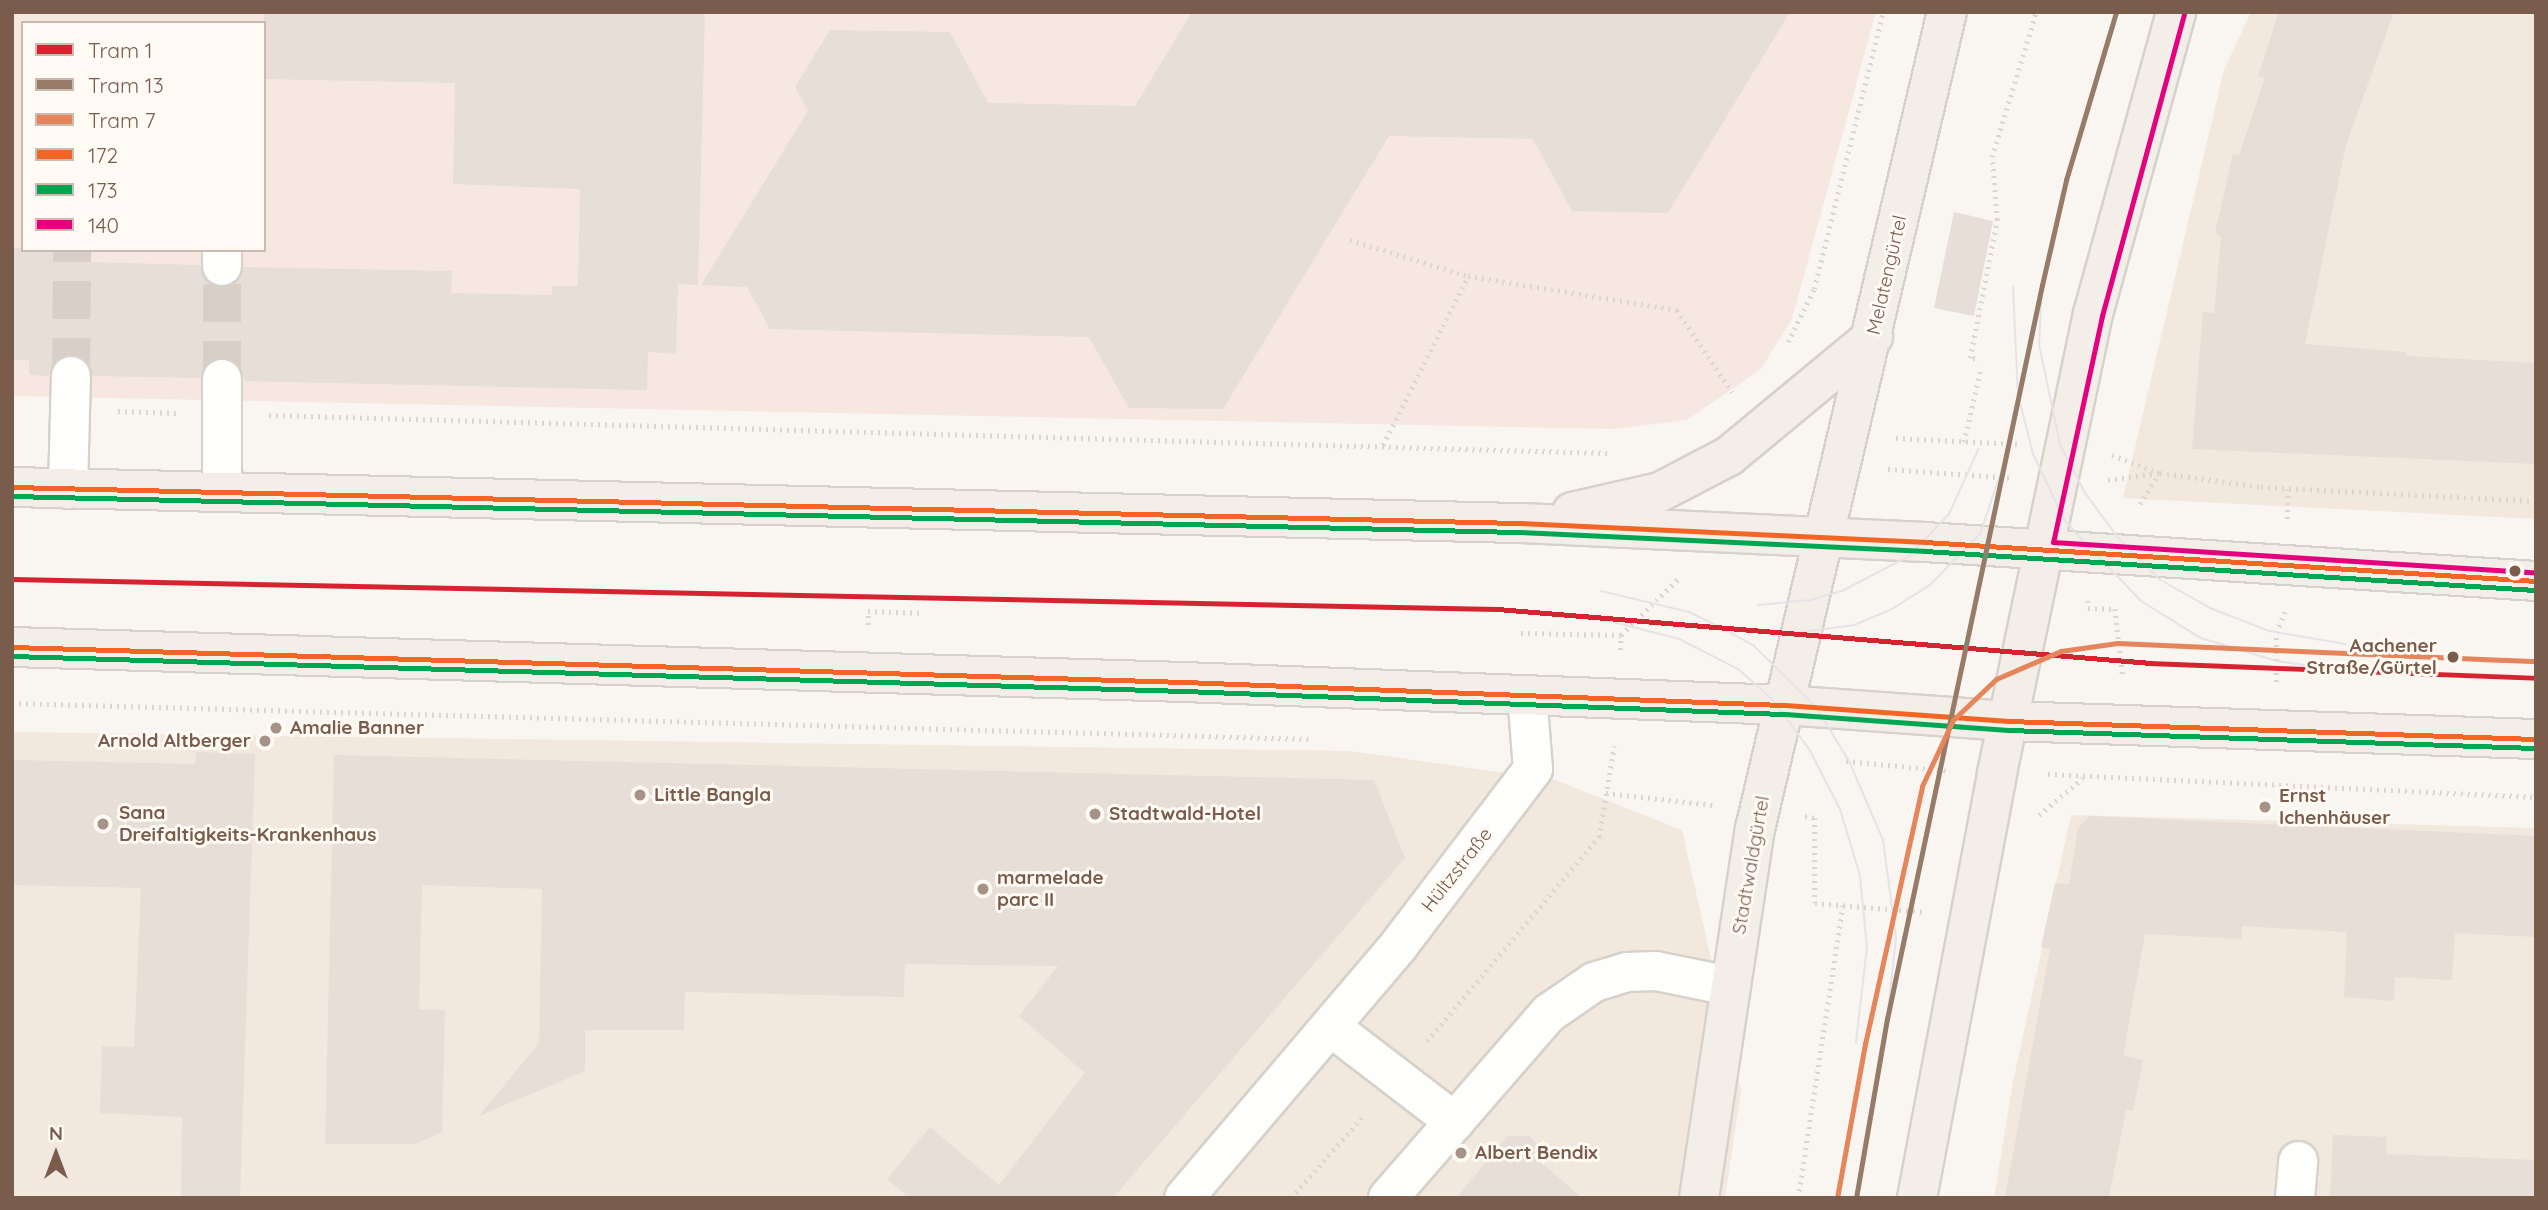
<!DOCTYPE html>
<meta charset="utf-8">
<style>
body{margin:0}
#map{position:relative;width:2548px;height:1210px;overflow:hidden;background:#f9f5f0;font-family:Quicksand,sans-serif}
div>[style]{position:absolute}
[style*='--x']{left:calc(var(--x)*1px);top:calc(var(--y)*1px);width:calc(var(--w)*1px);rotate:calc(var(--a)*1deg)}
.residential>*{inset:0;background:#f2e8de}
.commercial>*{inset:0;background:#f6e8e1}
.building>*{inset:0;background:#e6ded7}
.minor-tunnel>*{height:38px;margin-top:-19px;transform-origin:0;background:repeating-linear-gradient(90deg,#d9cfc7 0 38px,transparent 0 57px)}
.path>*{height:4.5px;margin-top:-2.25px;transform-origin:0;background:repeating-linear-gradient(90deg,#dcd5d0 0 2px,transparent 0 7px)}
.roads{filter:drop-shadow(2px 0 #d7d1cb) drop-shadow(-2px 0 #d7d1cb) drop-shadow(0 2px #d7d1cb) drop-shadow(0 -2px #d7d1cb)}
.minor>*{height:38px;margin:-19px;padding:0 19px;transform-origin:19px;border-radius:19px;background:#fefefd}
.major>*{height:38px;margin:-19px;padding:0 19px;transform-origin:19px;border-radius:19px;background:#f3eee8}
.tram>*{height:2px;margin:-1px;padding:0 1px;transform-origin:1px;border-radius:1px;background:#e6e3e7}
.bus-1>*{height:5px;margin:-2.5px;padding:0 2.5px;transform-origin:2.5px;border-radius:2.5px;background:#f26522}
.bus-2>*{height:5px;margin:-2.5px;padding:0 2.5px;transform-origin:2.5px;border-radius:2.5px;background:#00a651}
.bus-3>*{height:5px;margin:-2.5px;padding:0 2.5px;transform-origin:2.5px;border-radius:2.5px;background:#e5007d}
.tram-1>*{height:5px;margin:-2.5px;padding:0 2.5px;transform-origin:2.5px;border-radius:2.5px;background:#d52330}
.tram-2>*{height:5px;margin:-2.5px;padding:0 2.5px;transform-origin:2.5px;border-radius:2.5px;background:#967b68}
.tram-3>*{height:5px;margin:-2.5px;padding:0 2.5px;transform-origin:2.5px;border-radius:2.5px;background:#e6855c}
.dots>*{width:19px;height:19px;translate:-50% -50%;box-sizing:border-box;border:4px solid #fffaf3;border-radius:50%}
span{translate:-50% -50%;white-space:nowrap;text-align:center;line-height:1.15;-webkit-text-stroke:6px #fffaf3;paint-order:stroke}
.street-label{font-size:19px;color:#7a5c4d}
.stop-label{font-size:19px;color:#7a5c4d;font-weight:700}
.right{translate:-100% -50%;text-align:right}
.poi-label{font-size:19px;color:#7a5c4d;font-weight:700}
.left{translate:0 -50%;text-align:left}
.frame{position:absolute;inset:0;border:14px solid #7a5c4d;pointer-events:none}
.legend{position:absolute;left:21px;top:21px;width:245px;height:231px;box-sizing:border-box;background:#fffaf3;border:2px solid #cabbb1;margin:0;padding:9px 12px;list-style:none;font-size:21px;color:#7a5c4d}
.legend li{display:flex;align-items:center;gap:14px;height:35px}
.legend b{width:35px;border:2px solid #cabbb1}
.north{position:absolute;left:21px;top:1119px;width:70px;height:70px;-webkit-text-stroke:5px #fffaf3;paint-order:stroke;rotate:0deg;font-size:19px;font-weight:700;line-height:28px;text-align:center;color:#7a5c4d}
.north::after{content:'';display:block;margin:auto;width:24px;height:32px;background:#7a5c4d;clip-path:polygon(50% 0,100% 100%,50% 72%,0 100%)}
</style>
<div id="map">
<div class="residential">
<i style="clip-path:polygon(2251px 12px,2536px 12px,2536px 519px,2123px 498px,2224px 70px)"></i>
<i style="clip-path:polygon(12px 732px,1350px 751px,1555px 780px,1682px 830px,1741px 1091px,1725px 1198px,12px 1198px)"></i>
<i style="clip-path:polygon(2071px 815px,2536px 828px,2536px 1198px,1994px 1198px,2013px 1082px)"></i>
</div>
<div class="commercial">
<i style="clip-path:polygon(evenodd,12px 12px,1876px 12px,1792px 319px,1761px 369px,1687px 420px,1614px 429px,12px 396px,12px 12px,23px 23px,264px 23px,264px 250px,23px 250px,23px 23px)"></i>
</div>
<div class="building">
<i style="clip-path:polygon(264px 12px,705px 12px,698px 285px,678px 284px,676px 354px,648px 352px,647px 390px,246px 381px,233px 360px,223px 357px,211px 360px,200px 378px,93px 376px,83px 358px,71px 354px,53px 364px,49px 376px,29px 375px,29px 360px,12px 360px,12px 248px,89px 250px,88px 262px,200px 265px,203px 277px,221px 288px,233px 285px,244px 267px,452px 271px,451px 293px,552px 295px,552px 286px,578px 286px,580px 189px,453px 184px,455px 83px,264px 79px)"></i>
<i style="clip-path:polygon(1192px 12px,1790px 12px,1668px 213px,1572px 211px,1533px 139px,1389px 136px,1223px 409px,1129px 408px,1089px 337px,770px 329px,747px 287px,701px 285px,808px 111px,795px 87px,830px 30px,950px 32px,988px 103px,1135px 106px)"></i>
<i style="clip-path:polygon(2279px 12px,2394px 12px,2346px 145px,2305px 344px,2406px 352px,2406px 356px,2536px 363px,2536px 464px,2192px 449px,2203px 312px,2214px 313px,2221px 237px,2215px 233px,2233px 154px,2239px 156px,2265px 78px,2258px 76px)"></i>
<i style="clip-path:polygon(1954px 212px,1993px 221px,1974px 316px,1934px 308px)"></i>
<i style="clip-path:polygon(197px 752px,255px 754px,240px 1198px,181px 1198px,182px 1117px,100px 1113px,102px 1046px,134px 1047px,141px 888px,12px 885px,12px 760px,195px 764px)"></i>
<i style="clip-path:polygon(334px 755px,1374px 780px,1405px 858px,1113px 1198px,909px 1198px,887px 1179px,930px 1127px,999px 1185px,1085px 1073px,1019px 1016px,1058px 966px,905px 964px,904px 997px,685px 992px,684px 1030px,585px 1030px,585px 1071px,479px 1116px,539px 1043px,542px 889px,422px 885px,419px 1009px,445px 1010px,442px 1132px,415px 1144px,325px 1144px)"></i>
<i style="clip-path:polygon(2090px 816px,2536px 836px,2536px 937px,2455px 933px,2452px 980px,2395px 977px,2394px 1001px,2344px 997px,2347px 932px,2242px 926px,2242px 939px,2145px 934px,2123px 1056px,2143px 1060px,2133px 1111px,2126px 1110px,2109px 1198px,2005px 1198px,2050px 949px,2041px 947px,2055px 883px,2069px 884px,2078px 828px)"></i>
<i style="clip-path:polygon(2333px 1135px,2387px 1137px,2386px 1154px,2536px 1160px,2536px 1198px,2330px 1198px)"></i>
<i style="clip-path:polygon(1508px 1136px,1530px 1136px,1541px 1149px,1543px 1164px,1582px 1198px,1456px 1198px)"></i>
</div>
<div class="minor-tunnel">
<i style="--x:71;--y:376;--w:126;--a:-89.5"></i>
<i style="--x:222;--y:379;--w:113;--a:-90"></i>
</div>
<div class="path">
<i style="--x:1350;--y:240;--w:123;--a:17"></i>
<i style="--x:1788;--y:342;--w:59;--a:-63.9"></i>
<i style="--x:1814;--y:289;--w:285;--a:-76"></i>
<i style="--x:1975;--y:359;--w:5;--a:-169"></i>
<i style="--x:1970;--y:358;--w:141;--a:-78.9"></i>
<i style="--x:1997;--y:220;--w:63;--a:-94.5"></i>
<i style="--x:1992;--y:157;--w:152;--a:-73.1"></i>
<i style="--x:118;--y:411;--w:58;--a:2"></i>
<i style="--x:269;--y:415;--w:1339;--a:1.63"></i>
<i style="--x:1896;--y:438;--w:121;--a:2.8"></i>
<i style="--x:1964;--y:442;--w:77;--a:-77.2"></i>
<i style="--x:1383;--y:445;--w:189;--a:-63.3"></i>
<i style="--x:1468;--y:276;--w:212;--a:9.2"></i>
<i style="--x:1677;--y:310;--w:99;--a:56.1"></i>
<i style="--x:2112;--y:455;--w:51;--a:20.6"></i>
<i style="--x:2160;--y:473;--w:41;--a:122.2"></i>
<i style="--x:1888;--y:469;--w:124;--a:4.2"></i>
<i style="--x:2108;--y:480;--w:52;--a:-7.7"></i>
<i style="--x:2160;--y:473;--w:102;--a:7.9"></i>
<i style="--x:2261;--y:487;--w:275;--a:2.9"></i>
<i style="--x:2287;--y:519;--w:30;--a:-88"></i>
<i style="--x:2088;--y:601;--w:7;--a:90"></i>
<i style="--x:2088;--y:608;--w:27;--a:2"></i>
<i style="--x:2115;--y:609;--w:69;--a:83.4"></i>
<i style="--x:868;--y:625;--w:14;--a:-90"></i>
<i style="--x:868;--y:611;--w:55;--a:2.1"></i>
<i style="--x:1521;--y:633;--w:100;--a:1.1"></i>
<i style="--x:1620;--y:650;--w:15;--a:-86"></i>
<i style="--x:1621;--y:635;--w:81;--a:-44.5"></i>
<i style="--x:2276;--y:682;--w:49;--a:-90"></i>
<i style="--x:2276;--y:633;--w:23;--a:-67"></i>
<i style="--x:12;--y:703;--w:1301;--a:1.59"></i>
<i style="--x:1846;--y:761;--w:103;--a:5.5"></i>
<i style="--x:2048;--y:774;--w:489;--a:2.7"></i>
<i style="--x:1606;--y:793;--w:108;--a:6.4"></i>
<i style="--x:2039;--y:815;--w:57;--a:-40.1"></i>
<i style="--x:1805;--y:816;--w:10;--a:11"></i>
<i style="--x:1815;--y:818;--w:85;--a:90"></i>
<i style="--x:1815;--y:903;--w:109;--a:4.7"></i>
<i style="--x:1427;--y:1041;--w:267;--a:-49.9"></i>
<i style="--x:1599;--y:837;--w:92;--a:-80.6"></i>
<i style="--x:1291;--y:1198;--w:112;--a:-48.6"></i>
<i style="--x:1798;--y:1198;--w:296;--a:-81.3"></i>
</div>
<div class="roads">
<div class="minor">
<i style="--x:222;--y:250;--w:16;--a:90"></i>
<i style="--x:222;--y:379;--w:113;--a:90"></i>
<i style="--x:68;--y:489;--w:113;--a:-88.5"></i>
<i style="--x:1331;--y:1027;--w:156;--a:37.5"></i>
<i style="--x:1184;--y:1198;--w:332;--a:-49.6"></i>
<i style="--x:1399;--y:945;--w:221;--a:-52.7"></i>
<i style="--x:1533;--y:769;--w:74;--a:-94.6"></i>
<i style="--x:1388;--y:1198;--w:245;--a:-49"></i>
<i style="--x:1549;--y:1013;--w:55;--a:-34.6"></i>
<i style="--x:1594;--y:982;--w:34;--a:-17"></i>
<i style="--x:1627;--y:972;--w:29;--a:-2"></i>
<i style="--x:1656;--y:971;--w:76;--a:11.5"></i>
<i style="--x:2295;--y:1198;--w:37;--a:-85"></i>
</div>
<div class="major">
<i style="--x:12;--y:487;--w:1510;--a:1.37"></i>
<i style="--x:1522;--y:523;--w:403;--a:2.7"></i>
<i style="--x:1925;--y:542;--w:612;--a:3.65"></i>
<i style="--x:1572;--y:512;--w:90;--a:-12.8"></i>
<i style="--x:1660;--y:492;--w:78;--a:-27.6"></i>
<i style="--x:1729;--y:456;--w:187;--a:-39.6"></i>
<i style="--x:12;--y:647;--w:1173;--a:1.71"></i>
<i style="--x:1184;--y:682;--w:600;--a:2.2"></i>
<i style="--x:1784;--y:705;--w:226;--a:4.1"></i>
<i style="--x:2009;--y:721;--w:527;--a:1.96"></i>
<i style="--x:1699;--y:1198;--w:373;--a:-81.4"></i>
<i style="--x:1755;--y:829;--w:839;--a:-76.78"></i>
<i style="--x:1917;--y:1198;--w:432;--a:-79.3"></i>
<i style="--x:1997;--y:773;--w:469;--a:-78.2"></i>
<i style="--x:2093;--y:314;--w:313;--a:-74.6"></i>
</div>
</div>
<div class="tram">
<i style="--x:2042;--y:285;--w:60;--a:92.9"></i>
<i style="--x:2039;--y:345;--w:101;--a:78"></i>
<i style="--x:2060;--y:444;--w:55;--a:63"></i>
<i style="--x:2085;--y:493;--w:57;--a:53.5"></i>
<i style="--x:2119;--y:539;--w:57;--a:45"></i>
<i style="--x:2159;--y:579;--w:59;--a:29.6"></i>
<i style="--x:2210;--y:608;--w:63;--a:21.3"></i>
<i style="--x:2269;--y:631;--w:77;--a:9.7"></i>
<i style="--x:2013;--y:286;--w:109;--a:87.4"></i>
<i style="--x:2018;--y:395;--w:61;--a:75.7"></i>
<i style="--x:2033;--y:454;--w:72;--a:64.5"></i>
<i style="--x:2064;--y:519;--w:21;--a:49"></i>
<i style="--x:2078;--y:535;--w:91;--a:46.3"></i>
<i style="--x:2141;--y:601;--w:70;--a:31.7"></i>
<i style="--x:2201;--y:638;--w:78;--a:17"></i>
<i style="--x:2276;--y:661;--w:64;--a:8.1"></i>
<i style="--x:1601;--y:591;--w:90;--a:13.4"></i>
<i style="--x:1689;--y:612;--w:37;--a:26"></i>
<i style="--x:1722;--y:628;--w:37;--a:29"></i>
<i style="--x:1754;--y:646;--w:87;--a:44.5"></i>
<i style="--x:1816;--y:707;--w:63;--a:58.6"></i>
<i style="--x:1849;--y:761;--w:86;--a:66.7"></i>
<i style="--x:1883;--y:840;--w:99;--a:82.4"></i>
<i style="--x:1896;--y:938;--w:81;--a:96.3"></i>
<i style="--x:1758;--y:605;--w:52;--a:-5.5"></i>
<i style="--x:1810;--y:600;--w:33;--a:-16"></i>
<i style="--x:1842;--y:591;--w:76;--a:-27.6"></i>
<i style="--x:1909;--y:556;--w:58;--a:-46.4"></i>
<i style="--x:1949;--y:514;--w:72;--a:-65.6"></i>
<i style="--x:1594;--y:617;--w:88;--a:14.5"></i>
<i style="--x:1679;--y:639;--w:66;--a:27"></i>
<i style="--x:1738;--y:669;--w:44;--a:41.3"></i>
<i style="--x:1771;--y:698;--w:64;--a:53.3"></i>
<i style="--x:1809;--y:749;--w:68;--a:62.7"></i>
<i style="--x:1840;--y:809;--w:70;--a:73.4"></i>
<i style="--x:1860;--y:876;--w:71;--a:84.4"></i>
<i style="--x:1867;--y:947;--w:96;--a:96.6"></i>
<i style="--x:1787;--y:634;--w:68;--a:-7.7"></i>
<i style="--x:1854;--y:625;--w:41;--a:-22.8"></i>
<i style="--x:1892;--y:609;--w:45;--a:-32.3"></i>
<i style="--x:1930;--y:585;--w:71;--a:-45.6"></i>
<i style="--x:1980;--y:534;--w:75;--a:-71.3"></i>
</div>
<div class="bus-1">
<i style="--x:12;--y:487;--w:1510;--a:1.37"></i>
<i style="--x:1522;--y:523;--w:403;--a:2.7"></i>
<i style="--x:1925;--y:542;--w:612;--a:3.65"></i>
<i style="--x:12;--y:647;--w:1173;--a:1.71"></i>
<i style="--x:1184;--y:682;--w:600;--a:2.2"></i>
<i style="--x:1784;--y:705;--w:226;--a:4.1"></i>
<i style="--x:2009;--y:721;--w:527;--a:1.96"></i>
</div>
<div class="bus-2">
<i style="--x:12;--y:496;--w:1510;--a:1.37"></i>
<i style="--x:1522;--y:532;--w:403;--a:2.7"></i>
<i style="--x:1925;--y:551;--w:611;--a:3.66"></i>
<i style="--x:12;--y:656;--w:1173;--a:1.71"></i>
<i style="--x:1184;--y:691;--w:600;--a:2.2"></i>
<i style="--x:1784;--y:714;--w:226;--a:4.1"></i>
<i style="--x:2009;--y:730;--w:527;--a:1.96"></i>
</div>
<div class="bus-3">
<i style="--x:2184;--y:14;--w:313;--a:105.2"></i>
<i style="--x:2102;--y:316;--w:231;--a:102.2"></i>
<i style="--x:2053;--y:542;--w:484;--a:3.6"></i>
</div>
<div class="tram-1">
<i style="--x:12;--y:579;--w:1485;--a:1.16"></i>
<i style="--x:1497;--y:609;--w:656;--a:4.72"></i>
<i style="--x:2151;--y:663;--w:385;--a:2.2"></i>
</div>
<div class="tram-2">
<i style="--x:1856;--y:1198;--w:182;--a:-80.2"></i>
<i style="--x:1887;--y:1019;--w:750;--a:-78.08"></i>
<i style="--x:2042;--y:285;--w:108;--a:-77.1"></i>
<i style="--x:2066;--y:180;--w:175;--a:-73.4"></i>
</div>
<div class="tram-3">
<i style="--x:1837;--y:1198;--w:157;--a:-79.7"></i>
<i style="--x:1865;--y:1044;--w:264;--a:-77.5"></i>
<i style="--x:1922;--y:786;--w:73;--a:-64.8"></i>
<i style="--x:1953;--y:720;--w:59;--a:-43.6"></i>
<i style="--x:1996;--y:679;--w:71;--a:-23.3"></i>
<i style="--x:2061;--y:651;--w:57;--a:-8.1"></i>
<i style="--x:2117;--y:643;--w:419;--a:2.5"></i>
</div>
<div class="dots">
<i style="left:2515px;top:571px;background:#7a5c4d"></i>
<i style="left:2453px;top:657px;background:#7a5c4d"></i>
<i style="left:276px;top:728px;background:#a69286"></i>
<i style="left:265px;top:741px;background:#a69286"></i>
<i style="left:640px;top:795px;background:#a69286"></i>
<i style="left:2265px;top:807px;background:#a69286"></i>
<i style="left:1095px;top:814px;background:#a69286"></i>
<i style="left:103px;top:824px;background:#a69286"></i>
<i style="left:983px;top:889px;background:#a69286"></i>
<i style="left:1461px;top:1153px;background:#a69286"></i>
</div>
<div class="street-label">
<span style="left:1887px;top:275px;rotate:-77deg">Melatengürtel</span>
<span style="left:1751px;top:865px;rotate:-80deg">Stadtwaldgürtel</span>
<span style="left:1457px;top:870px;rotate:-52deg">Hültzstraße</span>
</div>
<div class="stop-label">
<span class="right" style="left:2437px;top:657px">Aachener<br>Straße/Gürtel</span>
</div>
<div class="poi-label">
<span class="left" style="left:290px;top:728px">Amalie Banner</span>
<span class="right" style="left:251px;top:741px">Arnold Altberger</span>
<span class="left" style="left:654px;top:795px">Little Bangla</span>
<span class="left" style="left:2279px;top:807px">Ernst<br>Ichenhäuser</span>
<span class="left" style="left:119px;top:824px">Sana<br>Dreifaltigkeits-Krankenhaus</span>
<span class="left" style="left:1109px;top:814px">Stadtwald-Hotel</span>
<span class="left" style="left:997px;top:889px">marmelade<br>parc II</span>
<span class="left" style="left:1475px;top:1153px">Albert Bendix</span>
</div>
<div class="frame"></div>
<ul class="legend">
<li><b style="height:9px;background:#d52330"></b>Tram 1</li>
<li><b style="height:9px;background:#967b68"></b>Tram 13</li>
<li><b style="height:9px;background:#e6855c"></b>Tram 7</li>
<li><b style="height:9px;background:#f26522"></b>172</li>
<li><b style="height:9px;background:#00a651"></b>173</li>
<li><b style="height:9px;background:#e5007d"></b>140</li>
</ul>
<div class="north">N</div>
</div>
